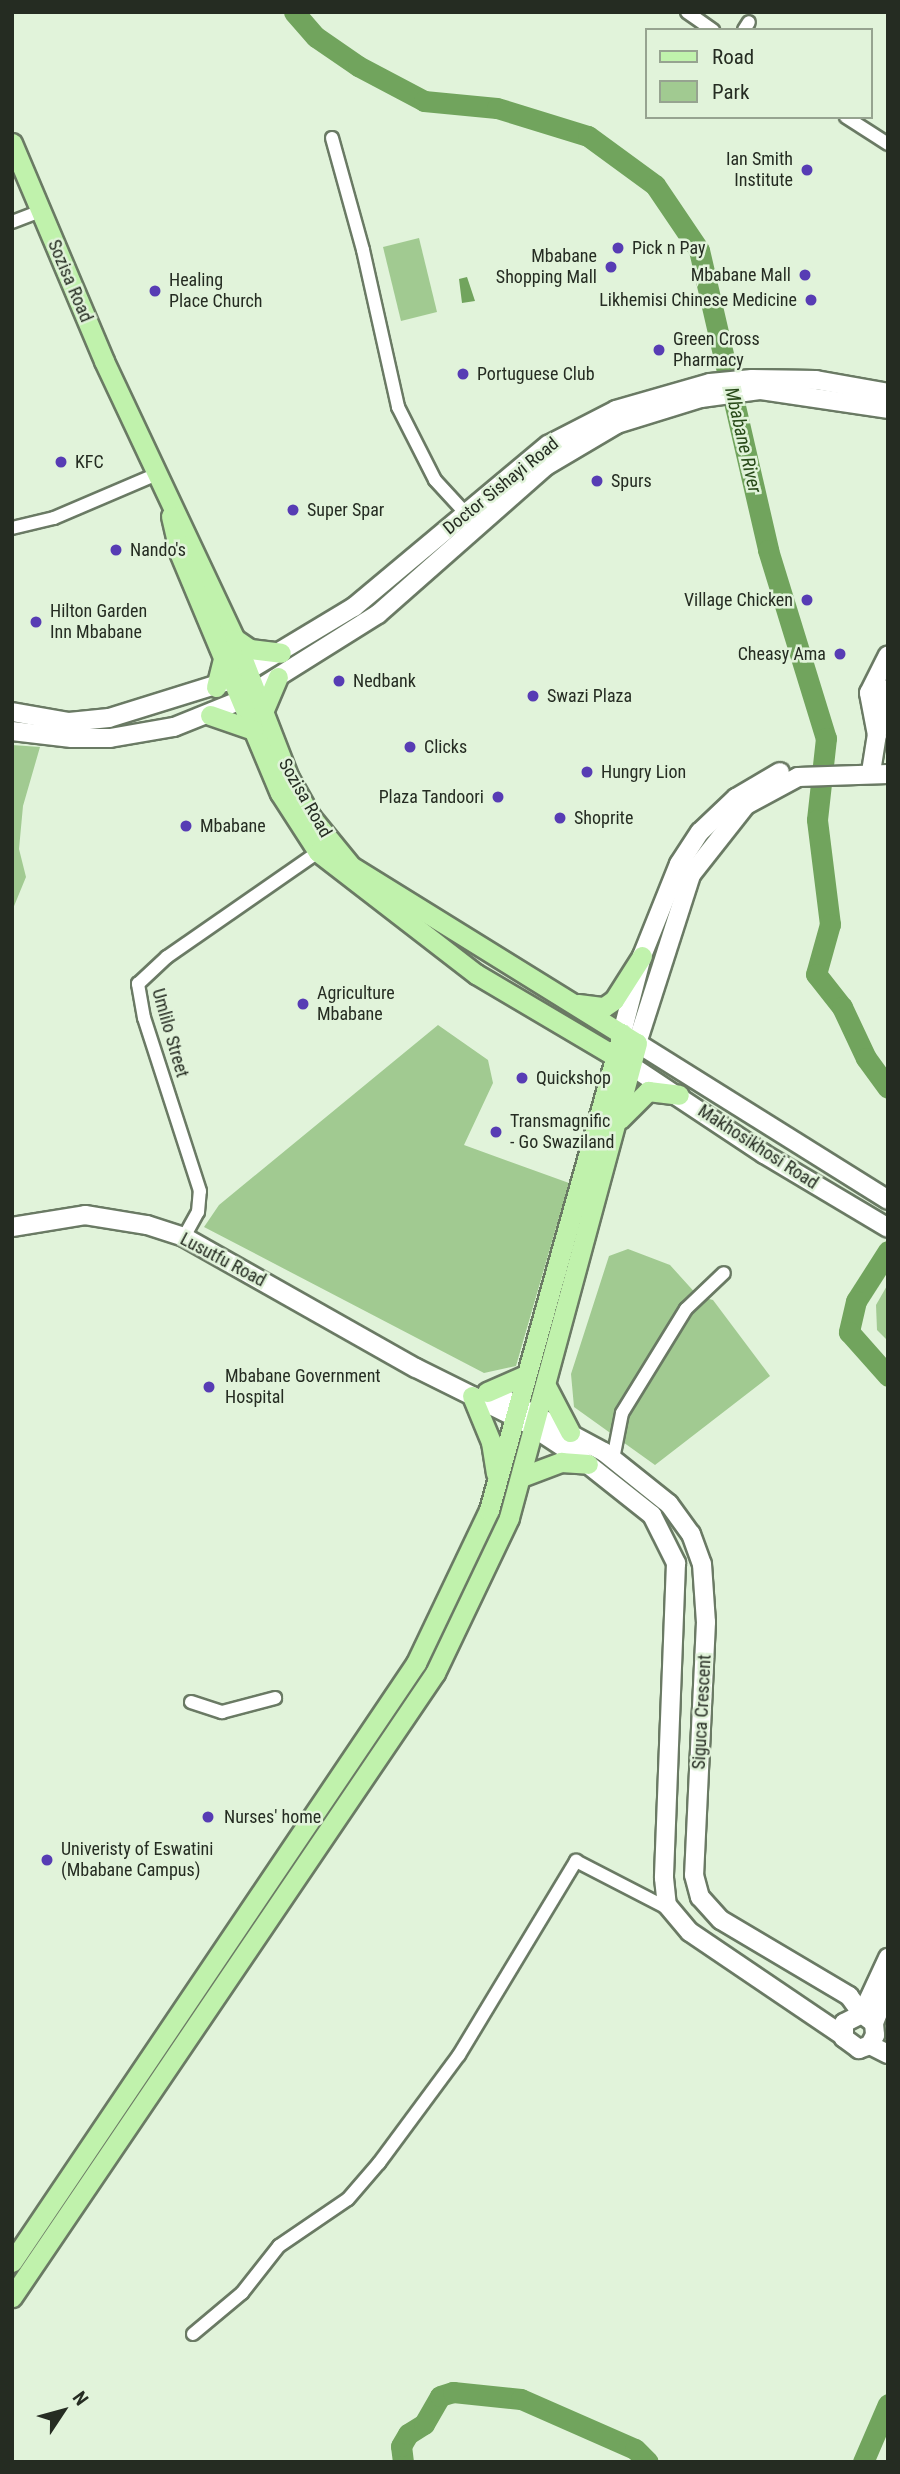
<!DOCTYPE html>
<style>
body{margin:0}
#map{position:relative;width:900px;height:2474px;overflow:hidden;background:#e1f3da;font-family:"Roboto Condensed",sans-serif}
div>[style]{position:absolute}
[style*='--x']{left:calc(var(--x)*1px);top:calc(var(--y)*1px);width:calc(var(--w)*1px);rotate:calc(var(--a)*1deg)}
.green>*{inset:0;background:#a1ca91}
.water>*{inset:0;background:#71a45d}
.river>*{height:21px;margin:-10.5px;padding:0 10.5px;transform-origin:10.5px;border-radius:10.5px;background:#71a45d}
.roads{filter:drop-shadow(2px 0 #6a7a64) drop-shadow(-2px 0 #6a7a64) drop-shadow(0 2px #6a7a64) drop-shadow(0 -2px #6a7a64)}
.street>*{height:12px;margin:-6px;padding:0 6px;transform-origin:6px;border-radius:6px;background:#fff}
.secondary>*{height:18px;margin:-9px;padding:0 9px;transform-origin:9px;border-radius:9px;background:#fff}
.primary>*{height:19px;margin:-9.5px;padding:0 9.5px;transform-origin:9.5px;border-radius:9.5px;background:#c0f2ac}
.dots>*{width:19px;height:19px;translate:-50% -50%;box-sizing:border-box;border:4px solid #e1f3da;border-radius:50%}
span{translate:-50% -50%;white-space:nowrap;text-align:center;line-height:1.15;-webkit-text-stroke:5px #e1f3da;paint-order:stroke}
.poi-label{font-size:18px;color:#252c22}
.right{translate:-100% -50%;text-align:right}
.left{translate:0 -50%;text-align:left}
.street-label{font-size:18px;color:#252c22}
.water-label{font-size:19px;color:#274918;font-style:italic}
.frame{position:absolute;inset:0;border:14px solid #252c22;pointer-events:none}
.legend{position:absolute;left:645px;top:28px;width:228px;height:91px;box-sizing:border-box;background:#e1f3da;border:2px solid #96a390;margin:0;padding:9px 12px;list-style:none;font-size:21px;color:#252c22}
.legend li{display:flex;align-items:center;gap:14px;height:35px}
.legend b{width:35px;border:2px solid #96a390}
.north{position:absolute;left:28px;top:2376px;width:70px;height:70px;-webkit-text-stroke:5px #e1f3da;paint-order:stroke;rotate:54deg;font-size:19px;font-weight:700;line-height:28px;text-align:center;color:#252c22}
.north::after{content:'';display:block;margin:auto;width:24px;height:32px;background:#252c22;clip-path:polygon(50% 0,100% 100%,50% 72%,0 100%)}
</style>
<div id="map">
<div class="green">
<i style="clip-path:polygon(419px 238px,437px 312px,401px 321px,383px 247px)"></i>
<i style="clip-path:polygon(12px 745px,40px 747px,23px 806px,19px 849px,26px 877px,12px 911px)"></i>
<i style="clip-path:polygon(438px 1025px,488px 1060px,493px 1083px,464px 1145px,569px 1183px,516px 1366px,484px 1373px,204px 1227px,219px 1205px)"></i>
<i style="clip-path:polygon(628px 1249px,670px 1265px,698px 1296px,713px 1300px,770px 1376px,655px 1465px,574px 1407px,571px 1374px,609px 1256px)"></i>
<i style="clip-path:polygon(888px 1284px,888px 1341px,877px 1330px,876px 1305px)"></i>
</div>
<div class="water">
<i style="clip-path:polygon(467px 277px,475px 301px,462px 303px,459px 279px)"></i>
</div>
<div class="river">
<i style="--x:294;--y:12;--w:33;--a:49"></i>
<i style="--x:316;--y:37;--w:51;--a:34.6"></i>
<i style="--x:358;--y:66;--w:75;--a:27.9"></i>
<i style="--x:424;--y:101;--w:73;--a:5.5"></i>
<i style="--x:497;--y:108;--w:95;--a:17.1"></i>
<i style="--x:588;--y:136;--w:83;--a:36.2"></i>
<i style="--x:655;--y:185;--w:78;--a:55.9"></i>
<i style="--x:699;--y:250;--w:308;--a:77"></i>
<i style="--x:768;--y:550;--w:197;--a:72.9"></i>
<i style="--x:826;--y:738;--w:82;--a:96.3"></i>
<i style="--x:817;--y:820;--w:105;--a:82.9"></i>
<i style="--x:830;--y:924;--w:52;--a:105.6"></i>
<i style="--x:816;--y:974;--w:42;--a:51.8"></i>
<i style="--x:842;--y:1007;--w:56;--a:64.8"></i>
<i style="--x:866;--y:1058;--w:37;--a:54"></i>
<i style="--x:888;--y:1251;--w:59;--a:122.6"></i>
<i style="--x:856;--y:1301;--w:32;--a:103"></i>
<i style="--x:849;--y:1332;--w:59;--a:48.4"></i>
<i style="--x:403;--y:2462;--w:16;--a:-97"></i>
<i style="--x:401;--y:2446;--w:14;--a:-60"></i>
<i style="--x:408;--y:2434;--w:19;--a:-32"></i>
<i style="--x:424;--y:2424;--w:32;--a:-60"></i>
<i style="--x:440;--y:2396;--w:14;--a:-17"></i>
<i style="--x:453;--y:2392;--w:68;--a:5.9"></i>
<i style="--x:521;--y:2399;--w:124;--a:23.7"></i>
<i style="--x:635;--y:2449;--w:18;--a:45"></i>
<i style="--x:863;--y:2462;--w:63;--a:-66.7"></i>
</div>
<div class="roads">
<div class="street">
<i style="--x:687;--y:12;--w:32;--a:35"></i>
<i style="--x:744;--y:30;--w:9;--a:-58"></i>
<i style="--x:846;--y:117;--w:50;--a:32.7"></i>
<i style="--x:332;--y:138;--w:116;--a:74.5"></i>
<i style="--x:363;--y:250;--w:161;--a:77.4"></i>
<i style="--x:398;--y:407;--w:82;--a:63.1"></i>
<i style="--x:435;--y:480;--w:52;--a:47.4"></i>
<i style="--x:12;--y:222;--w:30;--a:-21"></i>
<i style="--x:12;--y:528;--w:43;--a:-13.4"></i>
<i style="--x:54;--y:518;--w:112;--a:-23.1"></i>
<i style="--x:184;--y:1237;--w:29;--a:-61"></i>
<i style="--x:198;--y:1212;--w:21;--a:-85"></i>
<i style="--x:200;--y:1191;--w:182;--a:-107.9"></i>
<i style="--x:144;--y:1018;--w:35;--a:-100"></i>
<i style="--x:138;--y:984;--w:40;--a:-43"></i>
<i style="--x:167;--y:957;--w:191;--a:-34.8"></i>
<i style="--x:613;--y:1459;--w:47;--a:-78.9"></i>
<i style="--x:622;--y:1413;--w:122;--a:-58.4"></i>
<i style="--x:686;--y:1309;--w:52;--a:-43.5"></i>
<i style="--x:191;--y:1702;--w:33;--a:18"></i>
<i style="--x:222;--y:1712;--w:55;--a:-14.8"></i>
<i style="--x:193;--y:2334;--w:64;--a:-39.9"></i>
<i style="--x:242;--y:2293;--w:60;--a:-51.8"></i>
<i style="--x:279;--y:2246;--w:83;--a:-34.3"></i>
<i style="--x:348;--y:2199;--w:48;--a:-49.3"></i>
<i style="--x:379;--y:2163;--w:134;--a:-53.5"></i>
<i style="--x:459;--y:2055;--w:227;--a:-58.9"></i>
<i style="--x:576;--y:1861;--w:109;--a:27.3"></i>
</div>
<div class="secondary">
<i style="--x:888;--y:689;--w:12;--a:110"></i>
<i style="--x:884;--y:700;--w:26;--a:81"></i>
<i style="--x:12;--y:712;--w:58;--a:10"></i>
<i style="--x:69;--y:722;--w:40;--a:-5.7"></i>
<i style="--x:109;--y:718;--w:131;--a:-17.3"></i>
<i style="--x:234;--y:679;--w:140;--a:-31"></i>
<i style="--x:354;--y:607;--w:253;--a:-39.9"></i>
<i style="--x:548;--y:445;--w:76;--a:-27.2"></i>
<i style="--x:616;--y:410;--w:98;--a:-16"></i>
<i style="--x:710;--y:383;--w:42;--a:-5.4"></i>
<i style="--x:752;--y:379;--w:64;--a:0.9"></i>
<i style="--x:816;--y:380;--w:73;--a:10.2"></i>
<i style="--x:12;--y:731;--w:60;--a:6.7"></i>
<i style="--x:72;--y:738;--w:38;--a:0"></i>
<i style="--x:110;--y:738;--w:65;--a:-9.8"></i>
<i style="--x:174;--y:727;--w:72;--a:-21.9"></i>
<i style="--x:241;--y:700;--w:162;--a:-32.1"></i>
<i style="--x:378;--y:614;--w:224;--a:-41.4"></i>
<i style="--x:546;--y:466;--w:82;--a:-30.6"></i>
<i style="--x:617;--y:424;--w:88;--a:-17.2"></i>
<i style="--x:701;--y:398;--w:61;--a:-7.6"></i>
<i style="--x:761;--y:390;--w:128;--a:8.5"></i>
<i style="--x:871;--y:772;--w:37;--a:-81"></i>
<i style="--x:877;--y:735;--w:43;--a:-100.8"></i>
<i style="--x:869;--y:693;--w:42;--a:-63.4"></i>
<i style="--x:888;--y:774;--w:90;--a:178.1"></i>
<i style="--x:798;--y:777;--w:59;--a:151.7"></i>
<i style="--x:746;--y:805;--w:89;--a:128.2"></i>
<i style="--x:691;--y:875;--w:176;--a:107.8"></i>
<i style="--x:637;--y:1043;--w:296;--a:32"></i>
<i style="--x:622;--y:1033;--w:80;--a:-75.4"></i>
<i style="--x:642;--y:956;--w:99;--a:-68.1"></i>
<i style="--x:679;--y:864;--w:38;--a:-57"></i>
<i style="--x:700;--y:832;--w:50;--a:-43.4"></i>
<i style="--x:736;--y:798;--w:51;--a:-30.6"></i>
<i style="--x:630;--y:1065;--w:161;--a:33.6"></i>
<i style="--x:764;--y:1154;--w:144;--a:30.8"></i>
<i style="--x:12;--y:1227;--w:74;--a:-9.3"></i>
<i style="--x:85;--y:1215;--w:63;--a:9.2"></i>
<i style="--x:147;--y:1225;--w:39;--a:18"></i>
<i style="--x:184;--y:1237;--w:266;--a:29.5"></i>
<i style="--x:416;--y:1368;--w:122;--a:26.4"></i>
<i style="--x:525;--y:1422;--w:66;--a:33.2"></i>
<i style="--x:580;--y:1458;--w:92;--a:38.4"></i>
<i style="--x:652;--y:1515;--w:54;--a:63.4"></i>
<i style="--x:676;--y:1563;--w:315;--a:92.2"></i>
<i style="--x:664;--y:1878;--w:27;--a:84"></i>
<i style="--x:667;--y:1905;--w:35;--a:50"></i>
<i style="--x:690;--y:1932;--w:184;--a:34.1"></i>
<i style="--x:505;--y:1399;--w:112;--a:28.2"></i>
<i style="--x:604;--y:1452;--w:83;--a:38.7"></i>
<i style="--x:669;--y:1504;--w:37;--a:54"></i>
<i style="--x:691;--y:1534;--w:32;--a:70"></i>
<i style="--x:702;--y:1564;--w:58;--a:86.1"></i>
<i style="--x:706;--y:1622;--w:253;--a:92.7"></i>
<i style="--x:694;--y:1875;--w:23;--a:75"></i>
<i style="--x:700;--y:1897;--w:31;--a:48"></i>
<i style="--x:721;--y:1920;--w:149;--a:30.7"></i>
<i style="--x:849;--y:1996;--w:22;--a:54"></i>
<i style="--x:862;--y:2014;--w:15;--a:37"></i>
<i style="--x:874;--y:2023;--w:12;--a:85"></i>
<i style="--x:875;--y:2035;--w:11;--a:117"></i>
<i style="--x:870;--y:2045;--w:12;--a:160"></i>
<i style="--x:859;--y:2049;--w:19;--a:-144"></i>
<i style="--x:844;--y:2038;--w:15;--a:-90"></i>
<i style="--x:844;--y:2023;--w:20;--a:-27"></i>
<i style="--x:862;--y:2014;--w:62;--a:-65.1"></i>
<i style="--x:874;--y:2023;--w:37;--a:-68"></i>
<i style="--x:870;--y:2045;--w:20;--a:27"></i>
</div>
<div class="primary">
<i style="--x:12;--y:143;--w:237;--a:67.1"></i>
<i style="--x:104;--y:361;--w:307;--a:64.8"></i>
<i style="--x:235;--y:639;--w:149;--a:68.8"></i>
<i style="--x:289;--y:778;--w:45;--a:60.6"></i>
<i style="--x:311;--y:817;--w:63;--a:50.8"></i>
<i style="--x:351;--y:866;--w:336;--a:31.8"></i>
<i style="--x:637;--y:1043;--w:492;--a:105.1"></i>
<i style="--x:509;--y:1518;--w:172;--a:115.5"></i>
<i style="--x:435;--y:1673;--w:754;--a:124.13"></i>
<i style="--x:171;--y:516;--w:37;--a:77"></i>
<i style="--x:179;--y:552;--w:261;--a:67.3"></i>
<i style="--x:280;--y:793;--w:70;--a:57.2"></i>
<i style="--x:318;--y:852;--w:200;--a:37.7"></i>
<i style="--x:476;--y:974;--w:171;--a:30.6"></i>
<i style="--x:235;--y:639;--w:18;--a:34"></i>
<i style="--x:250;--y:649;--w:31;--a:7"></i>
<i style="--x:216;--y:687;--w:34;--a:-76"></i>
<i style="--x:263;--y:712;--w:38;--a:-67"></i>
<i style="--x:210;--y:715;--w:46;--a:19.2"></i>
<i style="--x:578;--y:1004;--w:26;--a:7"></i>
<i style="--x:604;--y:1007;--w:12;--a:-35"></i>
<i style="--x:614;--y:1000;--w:52;--a:-57.5"></i>
<i style="--x:620;--y:1119;--w:40;--a:-45"></i>
<i style="--x:648;--y:1091;--w:31;--a:7"></i>
<i style="--x:546;--y:1386;--w:52;--a:62.4"></i>
<i style="--x:487;--y:1392;--w:43;--a:-23.6"></i>
<i style="--x:472;--y:1396;--w:50;--a:67.6"></i>
<i style="--x:491;--y:1442;--w:32;--a:81"></i>
<i style="--x:521;--y:1477;--w:43;--a:-20.6"></i>
<i style="--x:561;--y:1462;--w:27;--a:4"></i>
<i style="--x:12;--y:2262;--w:723;--a:-56"></i>
<i style="--x:416;--y:1663;--w:170;--a:-64.5"></i>
<i style="--x:489;--y:1510;--w:495;--a:-74.4"></i>
</div>
</div>
<div class="dots">
<i style="left:807px;top:170px;background:#573cb4"></i>
<i style="left:618px;top:248px;background:#573cb4"></i>
<i style="left:611px;top:267px;background:#573cb4"></i>
<i style="left:805px;top:275px;background:#573cb4"></i>
<i style="left:155px;top:291px;background:#573cb4"></i>
<i style="left:811px;top:300px;background:#573cb4"></i>
<i style="left:659px;top:350px;background:#573cb4"></i>
<i style="left:463px;top:374px;background:#573cb4"></i>
<i style="left:61px;top:462px;background:#573cb4"></i>
<i style="left:597px;top:481px;background:#573cb4"></i>
<i style="left:293px;top:510px;background:#573cb4"></i>
<i style="left:116px;top:550px;background:#573cb4"></i>
<i style="left:807px;top:600px;background:#573cb4"></i>
<i style="left:36px;top:622px;background:#573cb4"></i>
<i style="left:840px;top:654px;background:#573cb4"></i>
<i style="left:339px;top:681px;background:#573cb4"></i>
<i style="left:533px;top:696px;background:#573cb4"></i>
<i style="left:410px;top:747px;background:#573cb4"></i>
<i style="left:587px;top:772px;background:#573cb4"></i>
<i style="left:498px;top:797px;background:#573cb4"></i>
<i style="left:560px;top:818px;background:#573cb4"></i>
<i style="left:186px;top:826px;background:#573cb4"></i>
<i style="left:303px;top:1004px;background:#573cb4"></i>
<i style="left:522px;top:1078px;background:#573cb4"></i>
<i style="left:496px;top:1132px;background:#573cb4"></i>
<i style="left:209px;top:1387px;background:#573cb4"></i>
<i style="left:208px;top:1817px;background:#573cb4"></i>
<i style="left:47px;top:1860px;background:#573cb4"></i>
</div>
<div class="poi-label">
<span class="right" style="left:793px;top:170px">Ian Smith<br>Institute</span>
<span class="left" style="left:632px;top:248px">Pick n Pay</span>
<span class="right" style="left:597px;top:267px">Mbabane<br>Shopping Mall</span>
<span class="right" style="left:791px;top:275px">Mbabane Mall</span>
<span class="left" style="left:169px;top:291px">Healing<br>Place Church</span>
<span class="right" style="left:797px;top:300px">Likhemisi Chinese Medicine</span>
<span class="left" style="left:673px;top:350px">Green Cross<br>Pharmacy</span>
<span class="left" style="left:477px;top:374px">Portuguese Club</span>
<span class="left" style="left:75px;top:462px">KFC</span>
<span class="left" style="left:611px;top:481px">Spurs</span>
<span class="left" style="left:307px;top:510px">Super Spar</span>
<span class="left" style="left:130px;top:550px">Nando's</span>
<span class="right" style="left:793px;top:600px">Village Chicken</span>
<span class="left" style="left:50px;top:622px">Hilton Garden<br>Inn Mbabane</span>
<span class="right" style="left:826px;top:654px">Cheasy Ama</span>
<span class="left" style="left:353px;top:681px">Nedbank</span>
<span class="left" style="left:547px;top:696px">Swazi Plaza</span>
<span class="left" style="left:424px;top:747px">Clicks</span>
<span class="left" style="left:601px;top:772px">Hungry Lion</span>
<span class="right" style="left:484px;top:797px">Plaza Tandoori</span>
<span class="left" style="left:574px;top:818px">Shoprite</span>
<span class="left" style="left:200px;top:826px">Mbabane</span>
<span class="left" style="left:317px;top:1004px">Agriculture<br>Mbabane</span>
<span class="left" style="left:536px;top:1078px">Quickshop</span>
<span class="left" style="left:510px;top:1132px">Transmagnific<br>- Go Swaziland</span>
<span class="left" style="left:225px;top:1387px">Mbabane Government<br>Hospital</span>
<span class="left" style="left:224px;top:1817px">Nurses' home</span>
<span class="left" style="left:61px;top:1860px">Univeristy of Eswatini<br>(Mbabane Campus)</span>
</div>
<div class="street-label">
<span style="left:70px;top:281px;rotate:67deg">Sozisa Road</span>
<span style="left:501px;top:486px;rotate:-39deg">Doctor Sishayi Road</span>
<span style="left:305px;top:798px;rotate:60deg">Sozisa Road</span>
<span style="left:170px;top:1033px;rotate:74deg">Umlilo Street</span>
<span style="left:758px;top:1147px;rotate:33deg">Makhosikhosi Road</span>
<span style="left:223px;top:1260px;rotate:28deg">Lusutfu Road</span>
<span style="left:702px;top:1712px;rotate:-87deg">Siguca Crescent</span>
</div>
<div class="water-label">
<span style="left:743px;top:440px;rotate:77deg">Mbabane River</span>
</div>
<div class="frame"></div>
<ul class="legend">
<li><b style="height:9px;background:#c0f2ac"></b>Road</li>
<li><b style="height:19px;background:#a1ca91"></b>Park</li>
</ul>
<div class="north">N</div>
</div>
